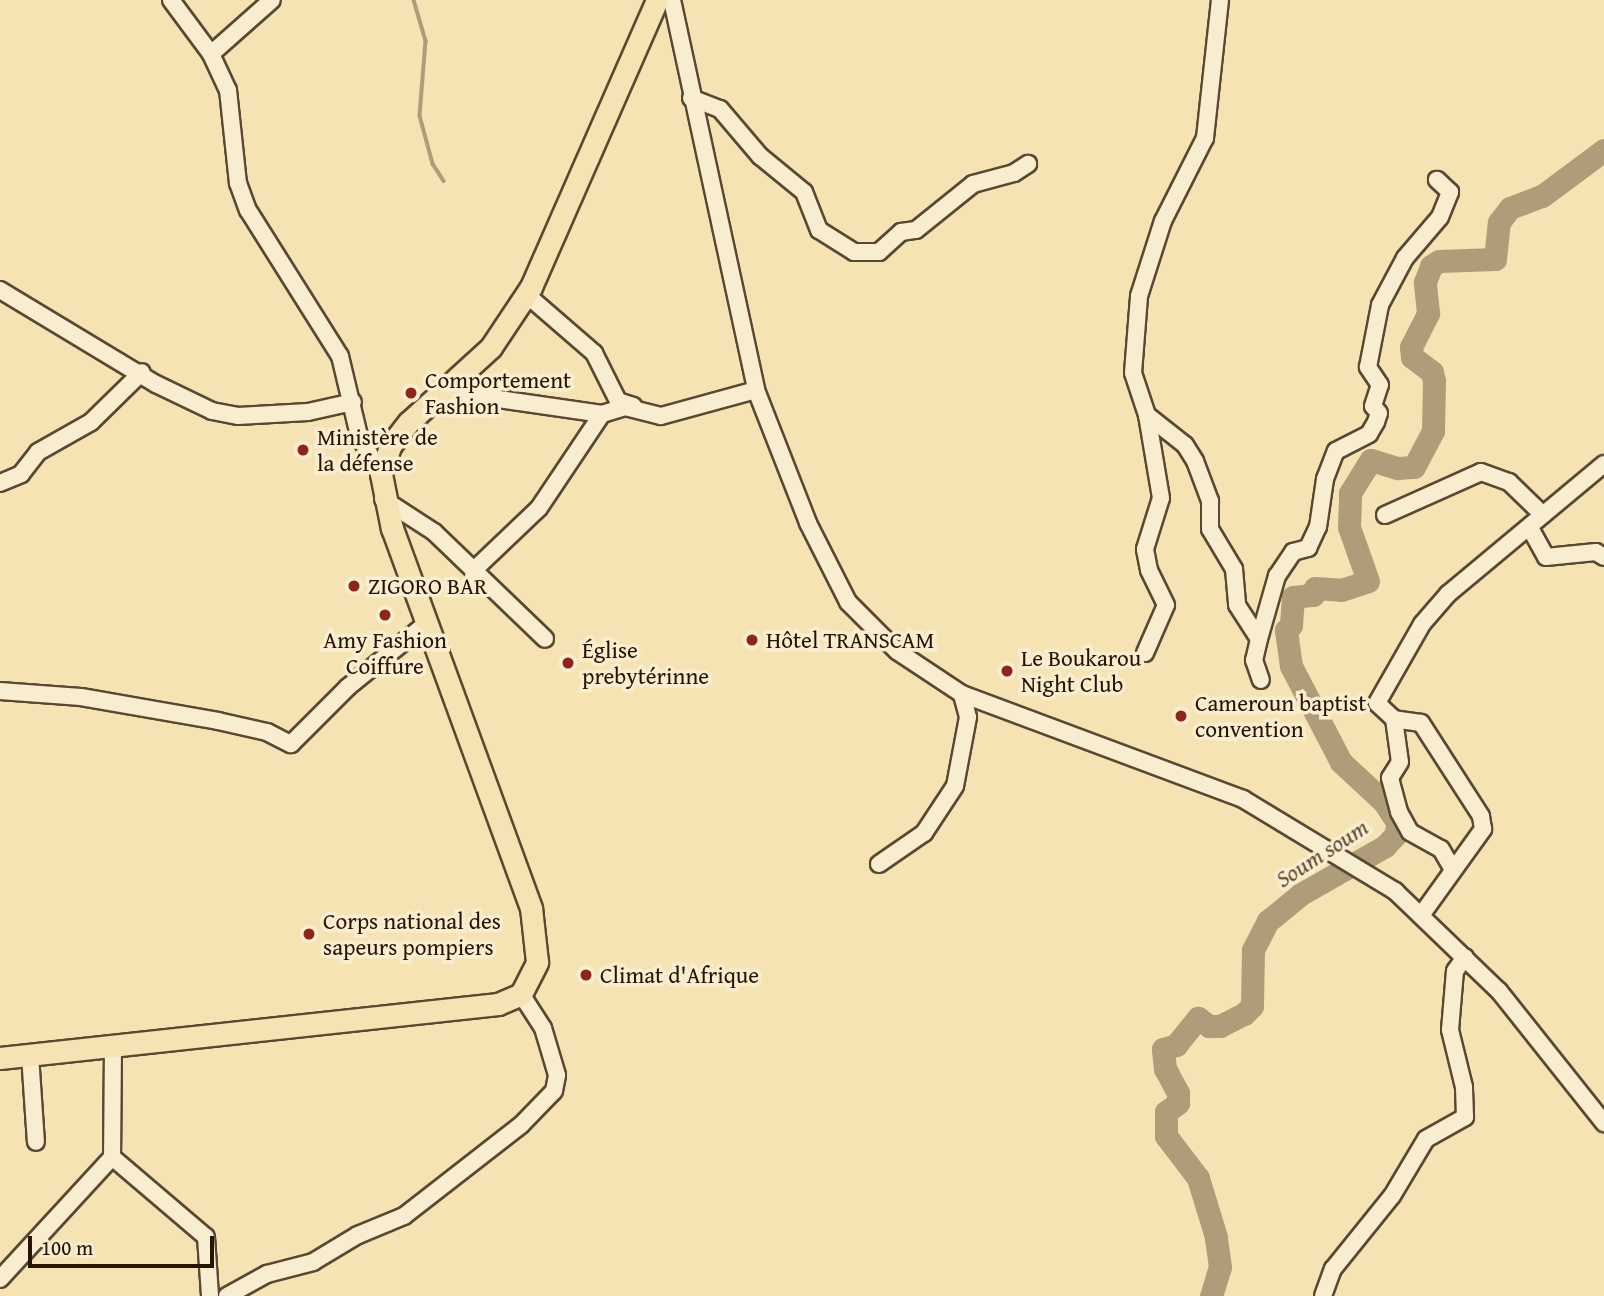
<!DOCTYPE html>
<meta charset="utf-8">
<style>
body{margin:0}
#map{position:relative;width:1604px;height:1296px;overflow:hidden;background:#f5e3b3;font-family:"Gentium Book Plus",serif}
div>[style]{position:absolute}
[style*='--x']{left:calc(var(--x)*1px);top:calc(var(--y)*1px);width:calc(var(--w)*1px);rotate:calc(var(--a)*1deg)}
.stream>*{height:3.5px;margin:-1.75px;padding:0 1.75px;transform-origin:1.75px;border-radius:1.75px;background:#af9d79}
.river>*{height:23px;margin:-11.5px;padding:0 11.5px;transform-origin:11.5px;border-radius:11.5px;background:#af9d79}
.roads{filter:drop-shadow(2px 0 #5a4832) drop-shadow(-2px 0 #5a4832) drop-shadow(0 2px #5a4832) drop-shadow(0 -2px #5a4832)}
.minor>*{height:16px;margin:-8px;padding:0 8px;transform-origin:8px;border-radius:8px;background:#f8edce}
.major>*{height:21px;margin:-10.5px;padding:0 10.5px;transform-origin:10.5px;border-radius:10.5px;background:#f5e3b3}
.dots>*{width:19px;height:19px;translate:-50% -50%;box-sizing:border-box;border:4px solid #f8edce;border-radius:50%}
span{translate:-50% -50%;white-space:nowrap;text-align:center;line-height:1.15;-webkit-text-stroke:7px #f8edce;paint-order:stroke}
.poi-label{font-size:23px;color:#261507}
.left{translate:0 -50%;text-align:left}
.water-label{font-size:24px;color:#5d4b35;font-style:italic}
.scale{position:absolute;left:28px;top:1236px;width:186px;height:32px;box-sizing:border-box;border:4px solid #261507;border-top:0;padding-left:9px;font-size:21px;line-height:24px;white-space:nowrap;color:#261507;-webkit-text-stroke:5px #f8edce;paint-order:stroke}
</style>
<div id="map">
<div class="stream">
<i style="--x:414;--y:0;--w:43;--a:73.7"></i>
<i style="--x:426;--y:41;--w:75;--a:94.6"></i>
<i style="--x:420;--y:116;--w:50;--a:74.8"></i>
<i style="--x:433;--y:164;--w:20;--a:57"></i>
</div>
<div class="river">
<i style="--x:1211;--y:1296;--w:30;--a:-73"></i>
<i style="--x:1220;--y:1267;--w:30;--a:-98"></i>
<i style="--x:1216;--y:1237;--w:62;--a:-107"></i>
<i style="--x:1198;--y:1178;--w:53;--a:-127.3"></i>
<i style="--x:1166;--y:1136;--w:24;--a:-90"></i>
<i style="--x:1166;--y:1112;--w:15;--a:-37"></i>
<i style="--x:1178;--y:1103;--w:10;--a:-90"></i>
<i style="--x:1178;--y:1093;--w:27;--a:-118"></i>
<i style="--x:1165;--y:1069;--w:20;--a:-96"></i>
<i style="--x:1163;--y:1049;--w:14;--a:-17"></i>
<i style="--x:1176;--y:1045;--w:35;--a:-51"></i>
<i style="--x:1198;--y:1018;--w:14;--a:36"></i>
<i style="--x:1209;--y:1026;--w:11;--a:0"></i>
<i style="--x:1220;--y:1026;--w:27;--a:-27"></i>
<i style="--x:1244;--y:1014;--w:11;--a:-45"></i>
<i style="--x:1252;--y:1006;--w:56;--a:-89"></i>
<i style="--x:1253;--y:950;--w:33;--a:-63"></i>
<i style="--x:1268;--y:921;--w:43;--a:-39.3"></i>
<i style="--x:1301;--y:894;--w:97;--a:-29.7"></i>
<i style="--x:1385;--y:846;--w:16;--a:-47"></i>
<i style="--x:1396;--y:834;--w:12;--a:-85"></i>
<i style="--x:1397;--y:822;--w:24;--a:-123"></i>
<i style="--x:1384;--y:802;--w:59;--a:-137.1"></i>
<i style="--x:1341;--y:762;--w:108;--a:-117.5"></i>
<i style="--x:1291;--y:666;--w:36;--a:-98"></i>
<i style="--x:1286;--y:630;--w:7;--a:-45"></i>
<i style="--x:1291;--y:625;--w:28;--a:-86"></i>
<i style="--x:1293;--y:597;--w:20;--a:-6"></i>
<i style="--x:1313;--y:595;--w:7;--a:-74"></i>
<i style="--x:1315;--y:588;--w:26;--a:4"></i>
<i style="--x:1341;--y:590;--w:28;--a:-18"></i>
<i style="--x:1368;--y:581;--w:57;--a:-109.4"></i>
<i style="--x:1349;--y:527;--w:34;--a:-88"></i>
<i style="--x:1350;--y:493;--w:39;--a:-58"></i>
<i style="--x:1371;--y:460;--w:28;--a:17"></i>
<i style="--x:1398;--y:468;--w:16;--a:-4"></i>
<i style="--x:1414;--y:467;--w:41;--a:-62.2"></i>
<i style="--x:1433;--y:431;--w:50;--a:-88.9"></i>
<i style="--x:1434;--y:381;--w:9;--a:-103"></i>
<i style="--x:1432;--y:372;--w:25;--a:-143"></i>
<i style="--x:1412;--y:357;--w:10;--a:-96"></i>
<i style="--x:1411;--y:347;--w:38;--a:-63"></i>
<i style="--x:1428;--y:313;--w:31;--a:-96"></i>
<i style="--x:1425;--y:282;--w:17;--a:-69"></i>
<i style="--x:1431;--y:266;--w:9;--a:-32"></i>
<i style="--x:1439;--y:261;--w:56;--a:-2"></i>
<i style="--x:1495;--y:259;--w:37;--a:-84"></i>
<i style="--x:1499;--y:222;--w:18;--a:-52"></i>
<i style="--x:1510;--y:208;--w:34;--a:-21"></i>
<i style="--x:1542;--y:196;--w:77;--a:-36.6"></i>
</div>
<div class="roads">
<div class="minor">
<i style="--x:171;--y:0;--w:67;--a:53.5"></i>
<i style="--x:211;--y:54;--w:40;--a:65"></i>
<i style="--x:228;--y:90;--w:94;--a:83.9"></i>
<i style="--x:238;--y:183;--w:29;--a:70"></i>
<i style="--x:248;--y:210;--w:173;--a:57.8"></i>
<i style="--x:340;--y:356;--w:82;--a:76.6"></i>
<i style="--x:359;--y:436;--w:44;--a:59.9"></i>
<i style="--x:672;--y:0;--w:399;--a:77.8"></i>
<i style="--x:756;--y:390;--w:143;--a:68.6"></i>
<i style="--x:808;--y:523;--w:89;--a:63.1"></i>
<i style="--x:848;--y:602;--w:69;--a:45"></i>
<i style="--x:897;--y:651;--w:78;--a:33.5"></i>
<i style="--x:962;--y:694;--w:300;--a:20.5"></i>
<i style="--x:1243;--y:799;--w:178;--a:31.2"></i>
<i style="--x:1395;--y:891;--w:144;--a:43.9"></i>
<i style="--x:1499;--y:991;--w:169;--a:51.5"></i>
<i style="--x:211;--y:54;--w:81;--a:-41.5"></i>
<i style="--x:691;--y:98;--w:31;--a:21"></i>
<i style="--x:720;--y:109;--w:62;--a:49.6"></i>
<i style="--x:760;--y:156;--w:57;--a:39.3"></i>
<i style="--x:804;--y:192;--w:41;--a:68.5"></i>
<i style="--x:819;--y:230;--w:41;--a:32.2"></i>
<i style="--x:854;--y:252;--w:25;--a:0"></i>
<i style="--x:879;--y:252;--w:30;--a:-42"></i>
<i style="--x:901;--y:232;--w:15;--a:-8"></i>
<i style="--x:916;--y:230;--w:73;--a:-38.9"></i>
<i style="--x:973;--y:184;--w:42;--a:-15"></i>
<i style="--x:1014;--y:173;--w:17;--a:-33"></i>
<i style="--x:0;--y:290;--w:182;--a:31.1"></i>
<i style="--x:156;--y:384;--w:62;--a:25.7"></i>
<i style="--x:212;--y:411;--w:26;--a:11"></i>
<i style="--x:238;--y:416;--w:70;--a:-3.3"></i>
<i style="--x:308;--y:412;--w:46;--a:-12.5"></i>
<i style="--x:527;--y:295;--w:89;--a:40.9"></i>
<i style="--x:594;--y:353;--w:54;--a:63.4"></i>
<i style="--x:618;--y:401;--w:16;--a:18"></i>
<i style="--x:443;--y:391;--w:161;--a:8.2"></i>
<i style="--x:1147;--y:415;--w:48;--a:38.3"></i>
<i style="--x:1185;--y:445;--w:19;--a:58"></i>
<i style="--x:1195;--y:461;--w:43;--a:69.4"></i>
<i style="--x:1210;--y:501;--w:28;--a:90"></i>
<i style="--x:1210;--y:529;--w:47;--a:59"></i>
<i style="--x:1234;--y:569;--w:36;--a:85"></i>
<i style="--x:1237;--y:605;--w:40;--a:57.1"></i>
<i style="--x:1259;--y:639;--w:22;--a:103"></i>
<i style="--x:1254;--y:660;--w:21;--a:71"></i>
<i style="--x:0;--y:483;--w:23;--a:-23"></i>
<i style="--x:21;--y:474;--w:28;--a:-52"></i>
<i style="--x:38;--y:452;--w:61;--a:-29.5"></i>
<i style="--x:91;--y:422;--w:71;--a:-44.4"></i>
<i style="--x:383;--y:499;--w:61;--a:32.9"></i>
<i style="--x:434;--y:532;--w:154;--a:43.9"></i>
<i style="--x:1385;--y:515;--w:105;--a:-24.1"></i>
<i style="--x:1481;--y:472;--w:30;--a:20"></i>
<i style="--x:1509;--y:482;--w:47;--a:44.1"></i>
<i style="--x:1530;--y:528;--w:33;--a:61"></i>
<i style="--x:1546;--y:557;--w:50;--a:-5.7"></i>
<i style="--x:1596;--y:552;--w:9;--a:32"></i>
<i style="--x:475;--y:569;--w:88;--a:-43.6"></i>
<i style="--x:539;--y:508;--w:113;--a:-56.2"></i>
<i style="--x:602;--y:414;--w:24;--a:-17"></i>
<i style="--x:625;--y:407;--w:37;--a:14"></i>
<i style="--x:661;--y:416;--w:98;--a:-15.3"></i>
<i style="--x:1259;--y:639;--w:66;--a:-74.1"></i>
<i style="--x:1277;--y:576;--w:29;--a:-56"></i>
<i style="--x:1293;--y:552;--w:16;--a:-15"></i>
<i style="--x:1308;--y:548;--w:23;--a:-65"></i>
<i style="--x:1318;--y:527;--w:49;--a:-81.7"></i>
<i style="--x:1325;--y:479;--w:30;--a:-69"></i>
<i style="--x:1336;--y:451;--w:37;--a:-27"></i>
<i style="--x:1369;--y:434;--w:14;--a:-60"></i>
<i style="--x:1376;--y:422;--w:9;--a:-72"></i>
<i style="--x:1379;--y:413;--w:9;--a:-131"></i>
<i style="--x:1373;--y:406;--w:22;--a:-72"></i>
<i style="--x:1380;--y:385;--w:22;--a:-124"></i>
<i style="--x:1368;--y:367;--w:63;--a:-79"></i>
<i style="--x:1380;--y:305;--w:53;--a:-62"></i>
<i style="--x:1405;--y:258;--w:54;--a:-49.5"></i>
<i style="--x:1440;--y:217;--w:27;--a:-68"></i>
<i style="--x:1450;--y:192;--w:18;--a:-137"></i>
<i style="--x:1145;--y:653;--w:52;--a:-66.4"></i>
<i style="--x:1166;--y:605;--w:39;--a:-116"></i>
<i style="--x:1149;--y:570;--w:21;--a:-101"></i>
<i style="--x:1145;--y:549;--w:53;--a:-72.6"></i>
<i style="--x:1161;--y:498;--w:84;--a:-99.6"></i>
<i style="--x:1147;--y:415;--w:44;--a:-108.4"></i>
<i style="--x:1133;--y:373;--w:77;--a:-85.5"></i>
<i style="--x:1139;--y:296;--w:79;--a:-72.3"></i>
<i style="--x:1163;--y:221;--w:93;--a:-63.2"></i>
<i style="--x:1205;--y:138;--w:139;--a:-83.8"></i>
<i style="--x:0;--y:691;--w:81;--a:4.2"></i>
<i style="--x:81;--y:697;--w:139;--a:9.9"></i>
<i style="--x:218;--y:721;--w:50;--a:12.7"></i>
<i style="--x:267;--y:732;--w:27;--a:27"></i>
<i style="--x:291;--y:744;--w:81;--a:-45"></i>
<i style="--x:348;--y:687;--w:102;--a:-39"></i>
<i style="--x:1394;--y:719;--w:43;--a:82.1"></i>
<i style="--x:1400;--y:762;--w:19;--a:122"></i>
<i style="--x:1390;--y:778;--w:35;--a:75"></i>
<i style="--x:1399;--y:812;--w:23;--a:61"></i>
<i style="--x:1410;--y:832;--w:35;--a:29"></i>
<i style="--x:1441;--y:849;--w:22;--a:60"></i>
<i style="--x:879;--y:864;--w:55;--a:-34.6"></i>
<i style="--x:924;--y:833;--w:56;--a:-56.6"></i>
<i style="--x:955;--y:786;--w:70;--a:-79.3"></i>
<i style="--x:968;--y:717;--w:24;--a:-105"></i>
<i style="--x:1422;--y:914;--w:105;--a:-54.3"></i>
<i style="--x:1483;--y:829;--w:13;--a:-99"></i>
<i style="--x:1481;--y:816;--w:111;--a:-122.8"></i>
<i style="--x:1421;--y:723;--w:27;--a:-172"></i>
<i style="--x:1394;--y:719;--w:23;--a:-137"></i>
<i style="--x:1377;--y:703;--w:91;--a:-60.3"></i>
<i style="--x:1422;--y:624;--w:40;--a:-49"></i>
<i style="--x:1448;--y:594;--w:203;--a:-39.8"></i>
<i style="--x:113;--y:1047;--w:110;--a:90.5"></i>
<i style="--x:112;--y:1157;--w:123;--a:40.4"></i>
<i style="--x:206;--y:1237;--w:59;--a:86.1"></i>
<i style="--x:30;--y:1055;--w:87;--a:86.1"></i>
<i style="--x:0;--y:1279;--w:166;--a:-47.4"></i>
<i style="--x:227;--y:1296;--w:46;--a:-28.8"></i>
<i style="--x:267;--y:1274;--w:48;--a:-14.6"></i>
<i style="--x:313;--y:1262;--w:52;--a:-31"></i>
<i style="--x:358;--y:1235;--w:50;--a:-22.4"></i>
<i style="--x:404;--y:1216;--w:148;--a:-37.9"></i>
<i style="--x:521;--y:1125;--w:47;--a:-45.9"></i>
<i style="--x:554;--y:1091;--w:16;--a:-79"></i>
<i style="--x:557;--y:1075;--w:49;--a:-106.6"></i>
<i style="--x:543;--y:1028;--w:40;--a:-122.9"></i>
<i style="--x:1323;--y:1296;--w:29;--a:-70"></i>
<i style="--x:1333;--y:1269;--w:94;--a:-51.1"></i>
<i style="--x:1392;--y:1196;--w:66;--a:-59.2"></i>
<i style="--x:1426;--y:1139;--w:45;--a:-29.4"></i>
<i style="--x:1465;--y:1117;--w:30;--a:-92"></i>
<i style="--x:1464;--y:1087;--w:59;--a:-103.8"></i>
<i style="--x:1450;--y:1030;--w:59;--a:-85.2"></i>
<i style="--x:1455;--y:971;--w:17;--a:-54"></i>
</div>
<div class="major">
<i style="--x:0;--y:1058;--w:501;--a:-6.19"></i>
<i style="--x:498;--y:1004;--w:25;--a:-23"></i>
<i style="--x:521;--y:994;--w:36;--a:-63"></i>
<i style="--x:537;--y:962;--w:54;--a:-96.3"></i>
<i style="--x:531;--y:908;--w:404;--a:-110.1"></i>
<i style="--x:392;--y:529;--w:56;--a:-101.3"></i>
<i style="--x:381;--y:474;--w:29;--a:-72"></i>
<i style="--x:390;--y:446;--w:31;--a:-52"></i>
<i style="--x:409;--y:422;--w:111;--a:-42.4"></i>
<i style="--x:491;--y:347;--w:72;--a:-56.3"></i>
<i style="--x:531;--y:287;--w:313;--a:-66.3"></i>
</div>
</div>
<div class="dots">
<i style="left:411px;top:393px;background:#8f2418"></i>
<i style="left:303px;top:450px;background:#8f2418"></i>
<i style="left:354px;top:586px;background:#8f2418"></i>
<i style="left:385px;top:615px;background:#8f2418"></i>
<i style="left:752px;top:640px;background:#8f2418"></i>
<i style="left:568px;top:663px;background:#8f2418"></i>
<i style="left:1007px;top:671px;background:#8f2418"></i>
<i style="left:1181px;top:716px;background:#8f2418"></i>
<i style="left:309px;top:934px;background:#8f2418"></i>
<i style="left:586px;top:975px;background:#8f2418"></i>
</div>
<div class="poi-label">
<span class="left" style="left:425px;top:393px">Comportement<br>Fashion</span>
<span class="left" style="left:317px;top:450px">Ministère de<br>la défense</span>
<span class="left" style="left:368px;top:586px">ZIGORO BAR</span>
<span style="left:385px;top:653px">Amy Fashion<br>Coiffure</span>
<span class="left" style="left:766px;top:640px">Hôtel TRANSCAM</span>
<span class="left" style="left:582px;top:663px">Église<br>prebytérinne</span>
<span class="left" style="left:1021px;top:671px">Le Boukarou<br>Night Club</span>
<span class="left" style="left:1195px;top:716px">Cameroun baptist<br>convention</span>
<span class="left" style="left:323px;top:934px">Corps national des<br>sapeurs pompiers</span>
<span class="left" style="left:600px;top:975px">Climat d'Afrique</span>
</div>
<div class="water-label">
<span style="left:1322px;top:853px;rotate:-33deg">Soum soum</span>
</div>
<div class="scale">100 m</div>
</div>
